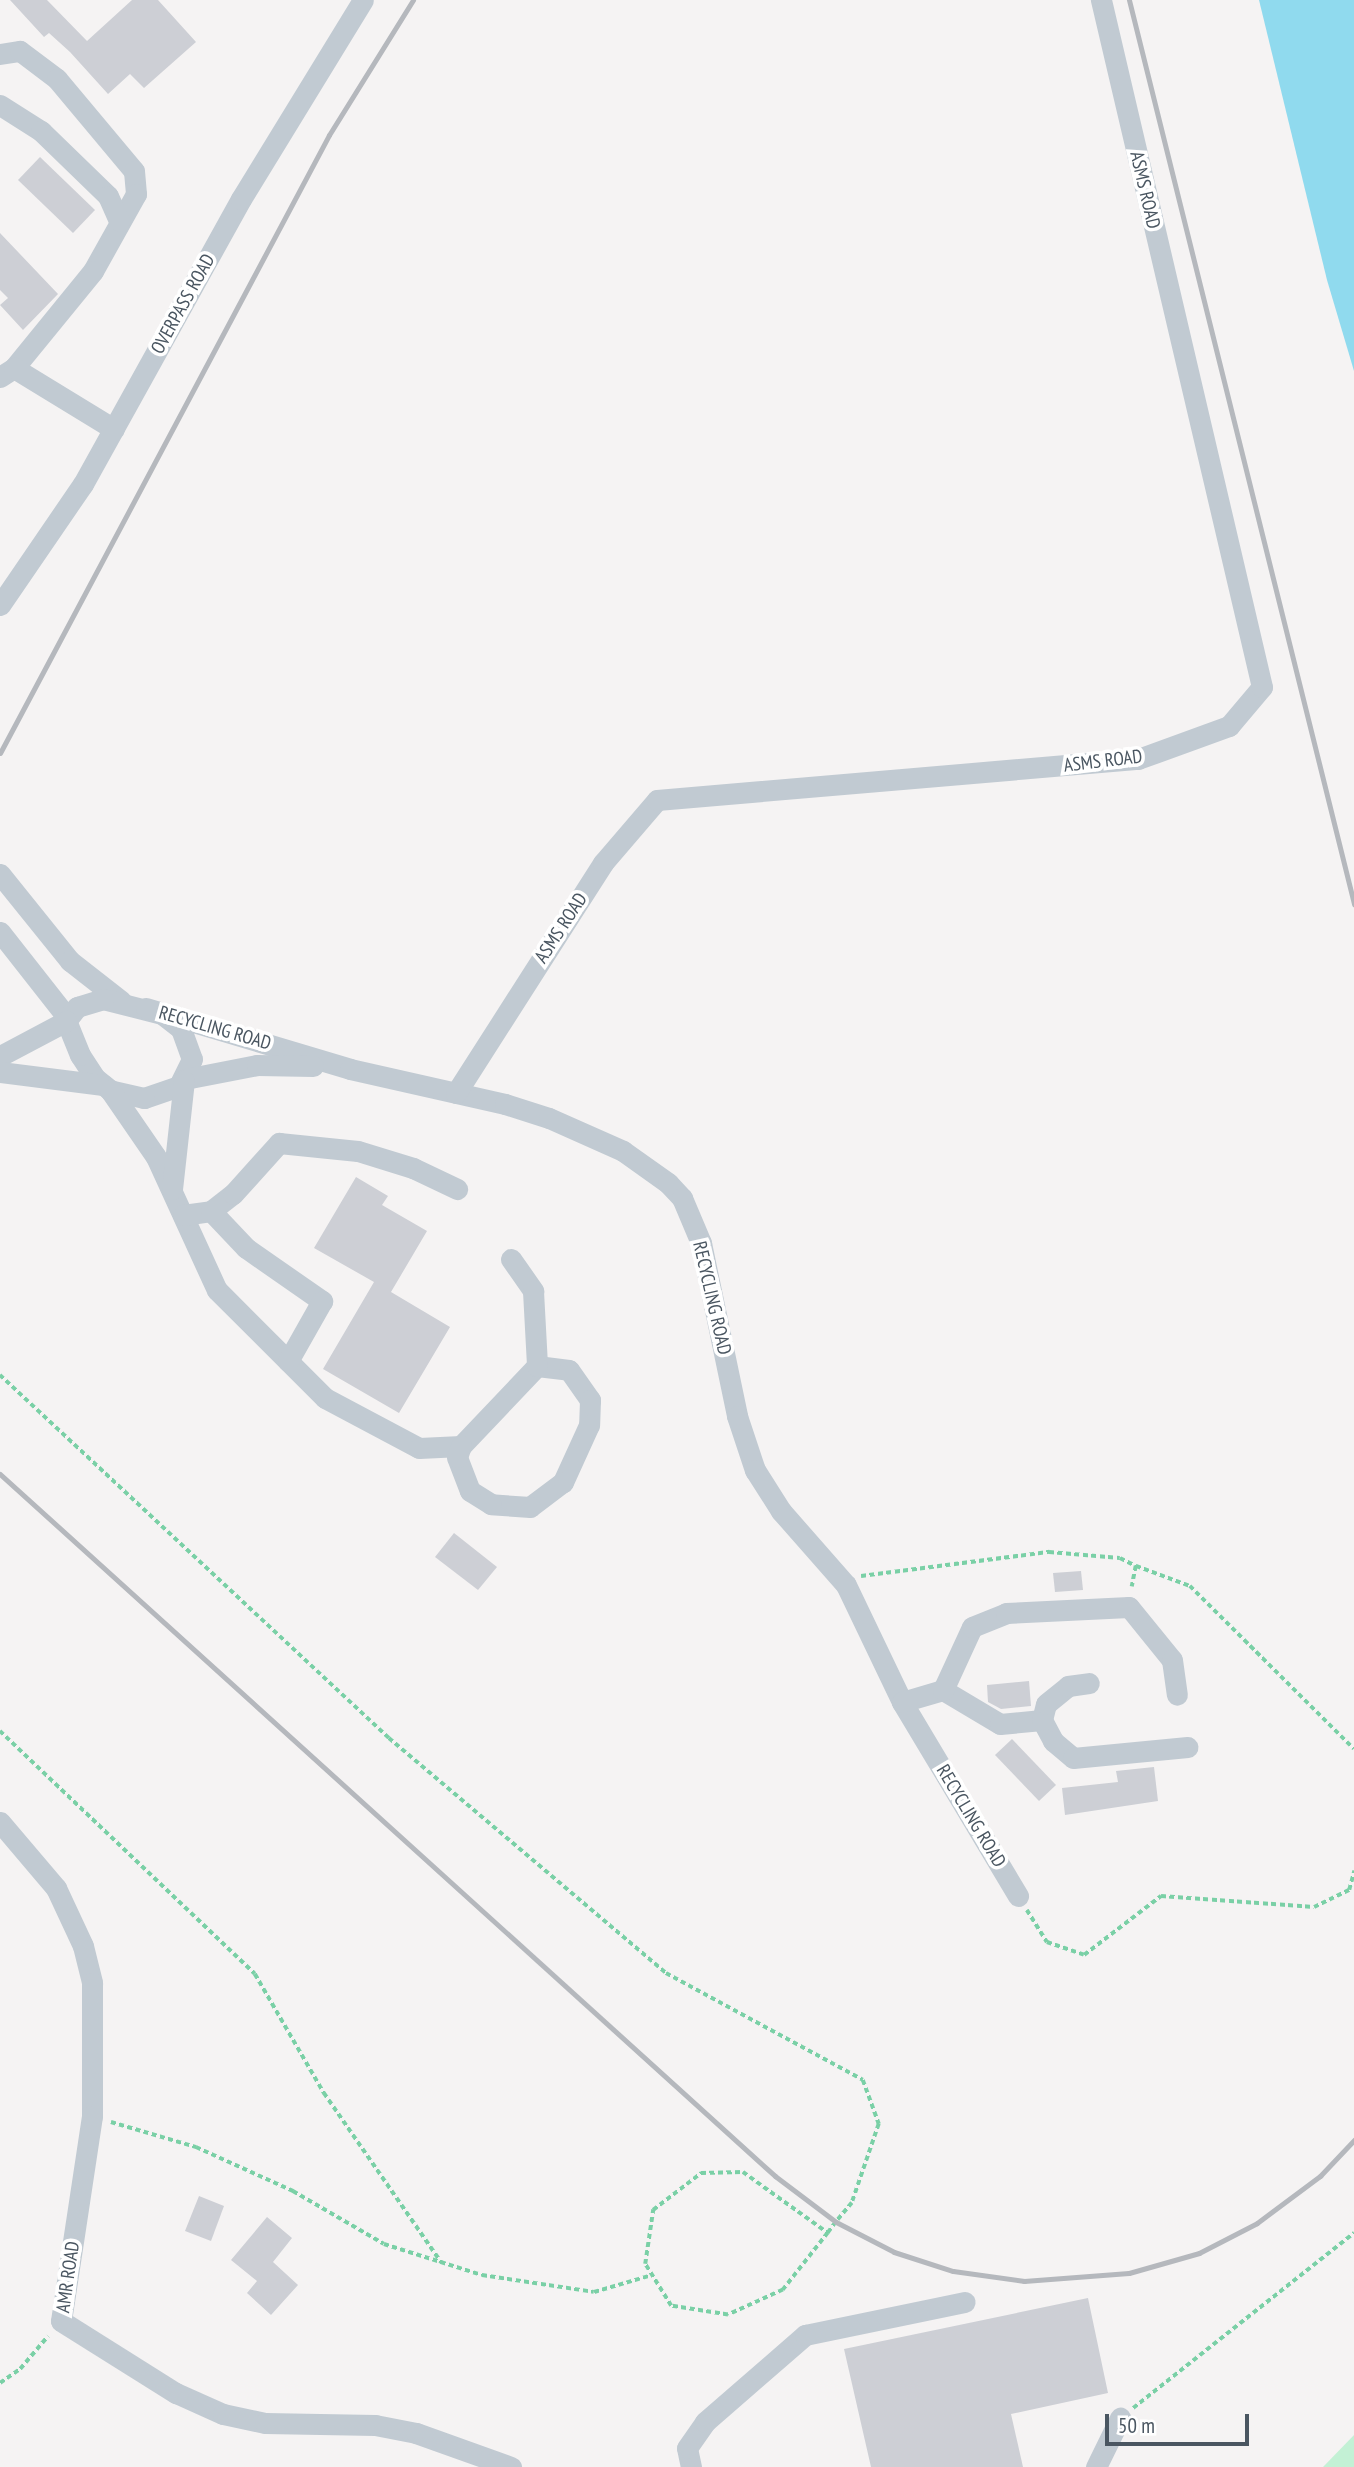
<!DOCTYPE html>
<style>
body{margin:0}
#map{position:relative;width:1354px;height:2467px;overflow:hidden;background:#f5f3f3;font-family:"PT Sans Narrow",sans-serif}
div>[style]{position:absolute}
[style*='--x']{left:calc(var(--x)*1px);top:calc(var(--y)*1px);width:calc(var(--w)*1px);rotate:calc(var(--a)*1deg)}
.green>*{inset:0;background:#c3f1d5}
.water>*{inset:0;background:#90daee}
.building>*{inset:0;background:#cdcfd5}
.path>*{height:3.5px;margin-top:-1.75px;transform-origin:0;background:repeating-linear-gradient(90deg,#7ad0a6 0 5px,transparent 0 8.5px)}
.minor>*{height:21px;margin:-10.5px;padding:0 10.5px;transform-origin:10.5px;border-radius:10.5px;background:#c1cad2}
.rail>*{height:5px;margin:-2.5px;padding:0 2.5px;transform-origin:2.5px;border-radius:2.5px;background:#b5b8bd}
span{translate:-50% -50%;white-space:nowrap;text-align:center;line-height:1.15;-webkit-text-stroke:7px #fff;paint-order:stroke}
.street-label{font-size:19px;color:#4a5661}
.scale{position:absolute;left:1105px;top:2414px;width:144px;height:32px;box-sizing:border-box;border:4px solid #4a5661;border-top:0;padding-left:9px;font-size:21px;line-height:24px;white-space:nowrap;color:#4a5661;-webkit-text-stroke:5px #fff;paint-order:stroke}
</style>
<div id="map">
<div class="green">
<i style="clip-path:polygon(1354px 2435px,1354px 2467px,1323px 2467px)"></i>
</div>
<div class="water">
<i style="clip-path:polygon(1259px 0,1354px 0,1354px 371px,1327px 280px)"></i>
</div>
<div class="building">
<i style="clip-path:polygon(10px 0,47px 0,87px 41px,132px 0,158px 0,196px 42px,144px 88px,130px 74px,108px 94px,70px 52px,49px 33px,44px 37px)"></i>
<i style="clip-path:polygon(40px 157px,95px 210px,73px 233px,18px 180px)"></i>
<i style="clip-path:polygon(0 233px,58px 294px,23px 330px,0 305px,8px 298px,0 290px)"></i>
<i style="clip-path:polygon(356px 1177px,388px 1196px,382px 1205px,427px 1231px,391px 1292px,450px 1327px,399px 1413px,323px 1369px,374px 1282px,314px 1248px)"></i>
<i style="clip-path:polygon(454px 1533px,497px 1567px,478px 1590px,435px 1557px)"></i>
<i style="clip-path:polygon(1081px 1571px,1083px 1590px,1055px 1592px,1053px 1573px)"></i>
<i style="clip-path:polygon(1029px 1681px,1031px 1706px,1001px 1709px,988px 1702px,987px 1685px)"></i>
<i style="clip-path:polygon(1012px 1739px,1056px 1785px,1039px 1801px,995px 1755px)"></i>
<i style="clip-path:polygon(1154px 1767px,1158px 1801px,1065px 1815px,1062px 1788px,1118px 1782px,1116px 1771px)"></i>
<i style="clip-path:polygon(199px 2196px,224px 2206px,211px 2241px,185px 2231px)"></i>
<i style="clip-path:polygon(267px 2217px,292px 2238px,273px 2262px,298px 2285px,271px 2315px,247px 2293px,257px 2281px,231px 2260px)"></i>
<i style="clip-path:polygon(1088px 2298px,1108px 2393px,1011px 2414px,1023px 2467px,871px 2467px,844px 2349px)"></i>
</div>
<div class="path">
<i style="--x:0;--y:1375;--w:532;--a:43.02"></i>
<i style="--x:389;--y:1738;--w:363;--a:40.3"></i>
<i style="--x:666;--y:1973;--w:224;--a:28.5"></i>
<i style="--x:863;--y:2080;--w:47;--a:70"></i>
<i style="--x:879;--y:2124;--w:83;--a:108.9"></i>
<i style="--x:852;--y:2203;--w:25;--a:130"></i>
<i style="--x:836;--y:2222;--w:14;--a:126"></i>
<i style="--x:828;--y:2233;--w:73;--a:128.3"></i>
<i style="--x:783;--y:2290;--w:60;--a:155.6"></i>
<i style="--x:728;--y:2315;--w:58;--a:-171"></i>
<i style="--x:671;--y:2306;--w:49;--a:-121.8"></i>
<i style="--x:645;--y:2264;--w:55;--a:-81.6"></i>
<i style="--x:653;--y:2210;--w:61;--a:-37.6"></i>
<i style="--x:701;--y:2173;--w:42;--a:-1.4"></i>
<i style="--x:743;--y:2172;--w:105;--a:35.7"></i>
<i style="--x:1136;--y:1566;--w:58;--a:20.3"></i>
<i style="--x:1190;--y:1586;--w:231;--a:44.8"></i>
<i style="--x:861;--y:1576;--w:190;--a:-7.3"></i>
<i style="--x:1049;--y:1552;--w:71;--a:4.8"></i>
<i style="--x:1120;--y:1558;--w:18;--a:27"></i>
<i style="--x:1136;--y:1566;--w:21;--a:101"></i>
<i style="--x:0;--y:1731;--w:352;--a:43.6"></i>
<i style="--x:255;--y:1974;--w:138;--a:59.9"></i>
<i style="--x:324;--y:2093;--w:206;--a:55.3"></i>
<i style="--x:1027;--y:1910;--w:38;--a:58"></i>
<i style="--x:1047;--y:1942;--w:39;--a:19"></i>
<i style="--x:1084;--y:1955;--w:97;--a:-37.5"></i>
<i style="--x:1161;--y:1896;--w:153;--a:4.1"></i>
<i style="--x:1314;--y:1907;--w:39;--a:-26"></i>
<i style="--x:1349;--y:1890;--w:20;--a:-75"></i>
<i style="--x:111;--y:2122;--w:89;--a:16.4"></i>
<i style="--x:196;--y:2147;--w:107;--a:24.4"></i>
<i style="--x:293;--y:2191;--w:105;--a:30.2"></i>
<i style="--x:384;--y:2244;--w:103;--a:17.6"></i>
<i style="--x:482;--y:2275;--w:113;--a:8.6"></i>
<i style="--x:594;--y:2292;--w:60;--a:-16.3"></i>
<i style="--x:0;--y:2383;--w:24;--a:-35"></i>
<i style="--x:20;--y:2369;--w:43;--a:-49.7"></i>
<i style="--x:1133;--y:2408;--w:282;--a:-38.4"></i>
</div>
<div class="minor">
<i style="--x:0;--y:54;--w:20;--a:-9"></i>
<i style="--x:20;--y:51;--w:46;--a:37.1"></i>
<i style="--x:57;--y:79;--w:120;--a:50.1"></i>
<i style="--x:134;--y:171;--w:23;--a:85"></i>
<i style="--x:136;--y:194;--w:88;--a:119.2"></i>
<i style="--x:93;--y:271;--w:125;--a:129.2"></i>
<i style="--x:0;--y:105;--w:49;--a:32.4"></i>
<i style="--x:41;--y:131;--w:93;--a:44.1"></i>
<i style="--x:108;--y:196;--w:27;--a:66"></i>
<i style="--x:0;--y:377;--w:17;--a:-33"></i>
<i style="--x:14;--y:368;--w:117;--a:31.4"></i>
<i style="--x:0;--y:605;--w:147;--a:-55.6"></i>
<i style="--x:83;--y:484;--w:326;--a:-61"></i>
<i style="--x:241;--y:199;--w:233;--a:-58.5"></i>
<i style="--x:0;--y:874;--w:112;--a:51.2"></i>
<i style="--x:70;--y:961;--w:65;--a:38.1"></i>
<i style="--x:0;--y:932;--w:108;--a:51.8"></i>
<i style="--x:103;--y:999;--w:61;--a:14.3"></i>
<i style="--x:162;--y:1014;--w:24;--a:38"></i>
<i style="--x:181;--y:1029;--w:32;--a:70"></i>
<i style="--x:192;--y:1059;--w:30;--a:116"></i>
<i style="--x:179;--y:1086;--w:37;--a:161"></i>
<i style="--x:144;--y:1098;--w:35;--a:-167"></i>
<i style="--x:110;--y:1090;--w:19;--a:-141"></i>
<i style="--x:95;--y:1078;--w:27;--a:-123"></i>
<i style="--x:80;--y:1055;--w:37;--a:-112"></i>
<i style="--x:66;--y:1021;--w:18;--a:-52"></i>
<i style="--x:77;--y:1007;--w:27;--a:-17"></i>
<i style="--x:146;--y:1008;--w:213;--a:16.6"></i>
<i style="--x:350;--y:1069;--w:159;--a:12.7"></i>
<i style="--x:505;--y:1104;--w:46;--a:17.7"></i>
<i style="--x:549;--y:1118;--w:81;--a:24"></i>
<i style="--x:623;--y:1151;--w:55;--a:35.4"></i>
<i style="--x:668;--y:1183;--w:21;--a:47"></i>
<i style="--x:682;--y:1198;--w:49;--a:67.1"></i>
<i style="--x:701;--y:1243;--w:177;--a:78.2"></i>
<i style="--x:737;--y:1416;--w:57;--a:71.6"></i>
<i style="--x:755;--y:1470;--w:49;--a:57.6"></i>
<i style="--x:781;--y:1511;--w:98;--a:48.7"></i>
<i style="--x:846;--y:1585;--w:130;--a:64.4"></i>
<i style="--x:902;--y:1702;--w:226;--a:59.1"></i>
<i style="--x:0;--y:1056;--w:75;--a:-27.9"></i>
<i style="--x:0;--y:1072;--w:104;--a:7.2"></i>
<i style="--x:185;--y:1079;--w:73;--a:-11"></i>
<i style="--x:257;--y:1065;--w:56;--a:1"></i>
<i style="--x:110;--y:1090;--w:81;--a:55.5"></i>
<i style="--x:156;--y:1157;--w:146;--a:65.4"></i>
<i style="--x:217;--y:1290;--w:153;--a:45"></i>
<i style="--x:325;--y:1398;--w:106;--a:28"></i>
<i style="--x:419;--y:1448;--w:42;--a:-2.7"></i>
<i style="--x:461;--y:1446;--w:110;--a:-46.5"></i>
<i style="--x:537;--y:1366;--w:32;--a:7"></i>
<i style="--x:569;--y:1370;--w:37;--a:55"></i>
<i style="--x:590;--y:1400;--w:25;--a:92"></i>
<i style="--x:589;--y:1425;--w:63;--a:114.5"></i>
<i style="--x:563;--y:1482;--w:41;--a:142.9"></i>
<i style="--x:530;--y:1507;--w:39;--a:-176"></i>
<i style="--x:491;--y:1504;--w:25;--a:-148"></i>
<i style="--x:470;--y:1491;--w:36;--a:-111"></i>
<i style="--x:457;--y:1457;--w:12;--a:-70"></i>
<i style="--x:456;--y:1093;--w:273;--a:-57.4"></i>
<i style="--x:603;--y:863;--w:83;--a:-49.4"></i>
<i style="--x:657;--y:800;--w:483;--a:-4.9"></i>
<i style="--x:1138;--y:759;--w:97;--a:-19.9"></i>
<i style="--x:1229;--y:726;--w:51;--a:-49.8"></i>
<i style="--x:1262;--y:687;--w:706;--a:-103.19"></i>
<i style="--x:172;--y:1189;--w:109;--a:-83.7"></i>
<i style="--x:211;--y:1211;--w:51;--a:46.6"></i>
<i style="--x:246;--y:1248;--w:93;--a:34.9"></i>
<i style="--x:322;--y:1301;--w:69;--a:119.5"></i>
<i style="--x:183;--y:1215;--w:28;--a:-8"></i>
<i style="--x:211;--y:1211;--w:28;--a:-38"></i>
<i style="--x:233;--y:1194;--w:69;--a:-48"></i>
<i style="--x:279;--y:1143;--w:79;--a:5.8"></i>
<i style="--x:358;--y:1151;--w:58;--a:17.2"></i>
<i style="--x:413;--y:1168;--w:49;--a:25.5"></i>
<i style="--x:511;--y:1259;--w:39;--a:55"></i>
<i style="--x:533;--y:1291;--w:75;--a:86.9"></i>
<i style="--x:943;--y:1690;--w:66;--a:30.8"></i>
<i style="--x:1000;--y:1724;--w:42;--a:-5.4"></i>
<i style="--x:1042;--y:1720;--w:24;--a:62"></i>
<i style="--x:1053;--y:1741;--w:26;--a:40"></i>
<i style="--x:1073;--y:1758;--w:115;--a:-5.5"></i>
<i style="--x:902;--y:1702;--w:43;--a:-16.3"></i>
<i style="--x:943;--y:1690;--w:69;--a:-65.3"></i>
<i style="--x:972;--y:1627;--w:37;--a:-22"></i>
<i style="--x:1006;--y:1613;--w:123;--a:-2.8"></i>
<i style="--x:1129;--y:1607;--w:68;--a:50.9"></i>
<i style="--x:1172;--y:1660;--w:35;--a:82"></i>
<i style="--x:1042;--y:1720;--w:16;--a:-76"></i>
<i style="--x:1046;--y:1704;--w:28;--a:-39"></i>
<i style="--x:1068;--y:1686;--w:21;--a:-8"></i>
<i style="--x:0;--y:1822;--w:87;--a:49.7"></i>
<i style="--x:56;--y:1888;--w:64;--a:65"></i>
<i style="--x:83;--y:1946;--w:38;--a:76"></i>
<i style="--x:92;--y:1983;--w:133;--a:90"></i>
<i style="--x:92;--y:2116;--w:207;--a:98.6"></i>
<i style="--x:61;--y:2321;--w:136;--a:32.1"></i>
<i style="--x:176;--y:2393;--w:51;--a:24.1"></i>
<i style="--x:223;--y:2414;--w:43;--a:12.1"></i>
<i style="--x:265;--y:2423;--w:110;--a:1"></i>
<i style="--x:375;--y:2425;--w:42;--a:11"></i>
<i style="--x:416;--y:2433;--w:101;--a:19.7"></i>
<i style="--x:691;--y:2467;--w:19;--a:-102"></i>
<i style="--x:687;--y:2448;--w:32;--a:-55"></i>
<i style="--x:705;--y:2422;--w:133;--a:-41"></i>
<i style="--x:805;--y:2335;--w:163;--a:-11.7"></i>
<i style="--x:1096;--y:2467;--w:55;--a:-63.9"></i>
</div>
<div class="rail">
<i style="--x:1129;--y:0;--w:932;--a:76.02"></i>
<i style="--x:0;--y:753;--w:700;--a:-61.97"></i>
<i style="--x:329;--y:135;--w:159;--a:-58.1"></i>
<i style="--x:0;--y:1474;--w:1046;--a:42.17"></i>
<i style="--x:775;--y:2176;--w:76;--a:37"></i>
<i style="--x:836;--y:2222;--w:65;--a:27.3"></i>
<i style="--x:894;--y:2252;--w:62;--a:17.9"></i>
<i style="--x:953;--y:2271;--w:72;--a:8"></i>
<i style="--x:1024;--y:2281;--w:105;--a:-4.4"></i>
<i style="--x:1129;--y:2273;--w:73;--a:-15.9"></i>
<i style="--x:1199;--y:2253;--w:65;--a:-27.3"></i>
<i style="--x:1257;--y:2223;--w:79;--a:-36.7"></i>
<i style="--x:1320;--y:2176;--w:50;--a:-46.6"></i>
</div>
<div class="street-label">
<span style="left:1145px;top:190px;rotate:77deg">ASMS ROAD</span>
<span style="left:183px;top:304px;rotate:-61deg">OVERPASS ROAD</span>
<span style="left:1103px;top:761px;rotate:-7deg">ASMS ROAD</span>
<span style="left:561px;top:928px;rotate:-57deg">ASMS ROAD</span>
<span style="left:215px;top:1028px;rotate:16deg">RECYCLING ROAD</span>
<span style="left:712px;top:1298px;rotate:77deg">RECYCLING ROAD</span>
<span style="left:971px;top:1816px;rotate:59deg">RECYCLING ROAD</span>
<span style="left:68px;top:2277px;rotate:-82deg">AMR ROAD</span>
</div>
<div class="scale">50 m</div>
</div>
